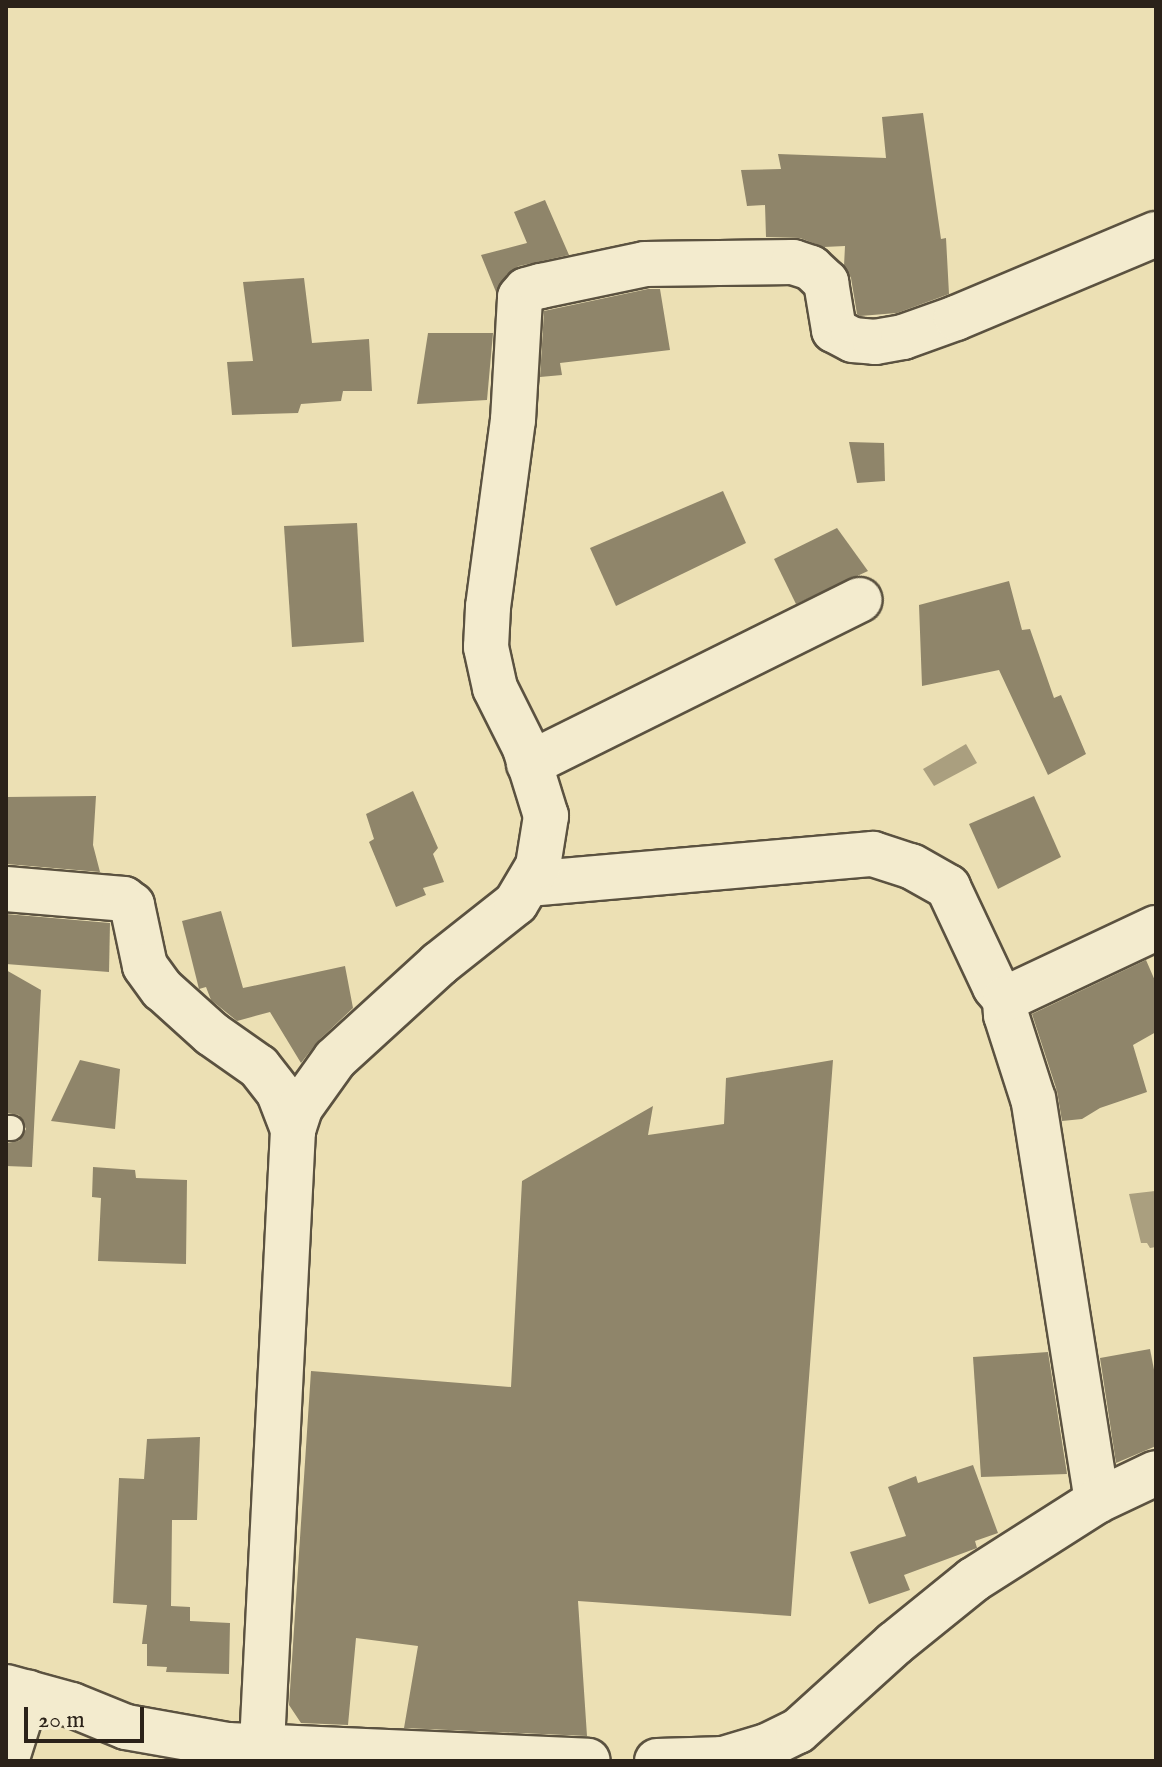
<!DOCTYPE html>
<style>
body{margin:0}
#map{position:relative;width:1162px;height:1767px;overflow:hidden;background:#ece0b4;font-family:"IM FELL English",serif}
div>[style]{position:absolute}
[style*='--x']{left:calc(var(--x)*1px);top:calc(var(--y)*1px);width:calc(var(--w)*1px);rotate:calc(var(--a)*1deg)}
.water>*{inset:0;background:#aa9f7f}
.building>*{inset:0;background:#8f856a}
.roads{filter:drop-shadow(2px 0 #5b5240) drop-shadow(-2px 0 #5b5240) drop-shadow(0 2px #5b5240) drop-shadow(0 -2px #5b5240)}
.service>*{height:24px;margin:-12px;padding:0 12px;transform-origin:12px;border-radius:12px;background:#f3ebce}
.minor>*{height:44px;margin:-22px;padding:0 22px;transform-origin:22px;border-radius:22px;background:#f3ebce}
span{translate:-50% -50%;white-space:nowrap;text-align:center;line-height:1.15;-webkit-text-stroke:6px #f3ebce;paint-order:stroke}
.frame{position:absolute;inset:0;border:8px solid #2b2219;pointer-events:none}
.scale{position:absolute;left:24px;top:1707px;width:120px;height:36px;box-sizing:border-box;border:4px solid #2b2219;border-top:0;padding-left:10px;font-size:24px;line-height:28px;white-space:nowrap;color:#2b2219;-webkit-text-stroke:6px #f3ebce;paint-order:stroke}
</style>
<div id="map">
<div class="water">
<i style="clip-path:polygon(966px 744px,977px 763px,934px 786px,923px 769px)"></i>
<i style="clip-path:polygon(1155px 1191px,1156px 1247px,1150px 1248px,1147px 1243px,1141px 1243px,1129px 1194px)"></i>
</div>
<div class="building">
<i style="clip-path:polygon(923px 113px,941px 239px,946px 238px,949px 294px,897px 313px,860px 316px,857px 314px,851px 278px,844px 266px,845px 246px,824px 247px,800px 238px,766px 237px,765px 205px,747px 206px,741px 170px,781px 169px,778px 154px,886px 158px,882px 117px)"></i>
<i style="clip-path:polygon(545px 200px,569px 255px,519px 266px,507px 274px,496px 292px,481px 255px,527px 243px,514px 212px)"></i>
<i style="clip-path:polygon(304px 278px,312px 343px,369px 339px,372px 391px,343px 391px,341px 401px,301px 404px,298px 413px,232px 415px,227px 362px,253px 361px,243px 282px)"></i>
<i style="clip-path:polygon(648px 289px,660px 289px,670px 350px,560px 363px,562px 375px,540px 377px,544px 311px)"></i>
<i style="clip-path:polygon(428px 333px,493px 333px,487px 400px,417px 404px)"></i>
<i style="clip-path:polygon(849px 442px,884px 443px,885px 481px,857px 483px)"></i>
<i style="clip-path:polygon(723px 491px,746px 543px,616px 606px,590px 548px)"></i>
<i style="clip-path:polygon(357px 523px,364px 642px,292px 647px,284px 526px)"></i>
<i style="clip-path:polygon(837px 528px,868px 571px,796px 604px,774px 559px)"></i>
<i style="clip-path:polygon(1009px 581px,1022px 630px,1030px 629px,1054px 698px,1061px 695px,1086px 754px,1048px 775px,999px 670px,922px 686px,919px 605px)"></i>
<i style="clip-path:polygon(413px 791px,438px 848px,433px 854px,444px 882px,423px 888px,426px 895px,396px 907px,369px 842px,374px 839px,366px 814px)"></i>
<i style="clip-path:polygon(96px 796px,93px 845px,100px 872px,6px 864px,6px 797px)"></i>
<i style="clip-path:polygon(1034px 796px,1061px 857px,998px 889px,969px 824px)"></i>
<i style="clip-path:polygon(221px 911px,243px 988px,345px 966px,353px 1008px,318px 1041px,301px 1063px,270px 1012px,237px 1021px,211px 1000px,206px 987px,199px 989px,182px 921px)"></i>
<i style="clip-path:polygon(6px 914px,110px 923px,109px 972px,6px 964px)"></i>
<i style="clip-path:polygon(1146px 960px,1156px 983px,1156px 1032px,1133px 1045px,1147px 1092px,1100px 1108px,1082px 1119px,1062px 1121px,1057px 1091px,1032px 1014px)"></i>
<i style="clip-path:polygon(6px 970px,41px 990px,32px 1167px,6px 1166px,6px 1143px,19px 1141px,26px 1129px,19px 1115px,6px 1113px)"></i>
<i style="clip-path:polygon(80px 1060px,120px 1069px,115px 1129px,51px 1121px)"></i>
<i style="clip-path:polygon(833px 1060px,791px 1616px,578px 1601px,587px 1736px,404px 1728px,418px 1646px,356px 1638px,348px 1725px,301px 1723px,289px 1705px,311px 1371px,511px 1387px,522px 1181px,653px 1106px,648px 1135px,724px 1124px,726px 1078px)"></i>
<i style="clip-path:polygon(93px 1167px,135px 1170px,136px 1178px,187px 1180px,186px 1264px,98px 1261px,101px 1198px,92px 1197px)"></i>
<i style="clip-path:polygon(1150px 1349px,1156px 1380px,1156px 1446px,1116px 1463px,1100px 1358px)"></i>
<i style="clip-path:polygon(1048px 1352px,1067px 1474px,981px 1477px,973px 1357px)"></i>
<i style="clip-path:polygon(200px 1437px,197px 1520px,172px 1520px,171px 1606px,190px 1607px,190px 1621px,230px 1623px,229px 1674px,166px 1672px,167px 1667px,147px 1666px,147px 1644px,142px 1644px,147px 1605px,113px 1603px,119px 1478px,144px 1479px,147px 1439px)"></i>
<i style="clip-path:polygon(973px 1465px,998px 1533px,975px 1541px,977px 1548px,904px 1575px,910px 1590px,869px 1604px,850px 1552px,906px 1536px,888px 1487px,916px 1476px,918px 1483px)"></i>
</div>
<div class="roads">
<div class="service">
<i style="--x:6;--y:1128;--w:5;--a:0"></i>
</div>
<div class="minor">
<i style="--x:529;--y:764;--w:369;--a:-26.4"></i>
<i style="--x:528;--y:884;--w:346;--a:-5"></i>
<i style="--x:873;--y:854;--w:40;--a:18"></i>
<i style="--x:911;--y:866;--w:43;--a:29.6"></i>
<i style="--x:948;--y:887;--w:110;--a:64.8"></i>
<i style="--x:995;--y:987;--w:16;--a:50"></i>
<i style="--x:6;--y:889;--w:118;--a:4.8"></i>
<i style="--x:124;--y:899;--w:10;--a:37"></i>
<i style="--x:132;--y:905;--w:62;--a:78"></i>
<i style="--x:145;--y:966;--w:29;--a:54"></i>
<i style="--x:162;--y:989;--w:67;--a:42"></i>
<i style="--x:212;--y:1034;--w:57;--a:35.1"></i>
<i style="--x:259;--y:1067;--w:33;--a:52"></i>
<i style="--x:279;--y:1093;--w:40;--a:69"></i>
<i style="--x:1097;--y:1501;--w:407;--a:-99"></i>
<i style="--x:1033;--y:1099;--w:88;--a:-107.8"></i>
<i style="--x:1006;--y:1015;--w:16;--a:-94"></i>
<i style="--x:1005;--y:999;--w:167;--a:-25.2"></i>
<i style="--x:6;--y:1687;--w:68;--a:15.3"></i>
<i style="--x:72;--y:1705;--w:58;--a:22.2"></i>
<i style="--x:126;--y:1727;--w:104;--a:10"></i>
<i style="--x:228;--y:1745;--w:360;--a:2.5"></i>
<i style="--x:262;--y:1744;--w:615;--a:-87.11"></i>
<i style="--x:293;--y:1130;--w:23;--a:-72"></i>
<i style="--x:300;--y:1108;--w:60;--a:-54.5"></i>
<i style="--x:335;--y:1059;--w:141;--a:-42.4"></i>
<i style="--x:439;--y:964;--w:98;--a:-38.4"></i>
<i style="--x:516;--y:903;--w:43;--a:-59.3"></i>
<i style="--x:538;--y:866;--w:51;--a:-80.9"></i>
<i style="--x:546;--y:816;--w:71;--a:-107.2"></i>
<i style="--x:525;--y:748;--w:67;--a:-116.6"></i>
<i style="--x:495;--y:688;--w:42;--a:-102.4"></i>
<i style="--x:486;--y:647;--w:40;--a:-87.1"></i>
<i style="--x:488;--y:607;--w:189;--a:-82.4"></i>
<i style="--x:513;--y:420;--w:123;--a:-86.7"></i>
<i style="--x:520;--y:297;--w:9;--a:-49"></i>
<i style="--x:526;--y:290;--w:16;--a:-15"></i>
<i style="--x:541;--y:286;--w:106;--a:-11.9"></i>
<i style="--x:645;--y:264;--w:148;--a:-0.8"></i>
<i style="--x:793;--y:262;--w:19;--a:18"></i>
<i style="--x:811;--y:268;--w:21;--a:43"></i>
<i style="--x:826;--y:282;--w:49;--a:80.5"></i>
<i style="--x:834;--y:330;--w:21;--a:28"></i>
<i style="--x:853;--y:340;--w:22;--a:5"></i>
<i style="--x:875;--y:342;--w:28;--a:-10"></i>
<i style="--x:903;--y:337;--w:56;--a:-19.7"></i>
<i style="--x:956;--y:318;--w:217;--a:-22.8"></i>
<i style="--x:6;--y:1761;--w:72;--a:-72.3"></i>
<i style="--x:657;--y:1761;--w:66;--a:-1.7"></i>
<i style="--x:723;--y:1759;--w:46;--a:-16.5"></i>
<i style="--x:767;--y:1746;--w:34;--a:-26"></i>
<i style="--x:798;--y:1731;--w:130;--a:-42.2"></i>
<i style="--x:894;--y:1644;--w:102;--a:-39"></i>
<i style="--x:973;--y:1580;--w:147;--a:-32.5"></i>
<i style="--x:1097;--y:1501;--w:65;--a:-25.4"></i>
</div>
</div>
<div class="frame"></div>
<div class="scale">20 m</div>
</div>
